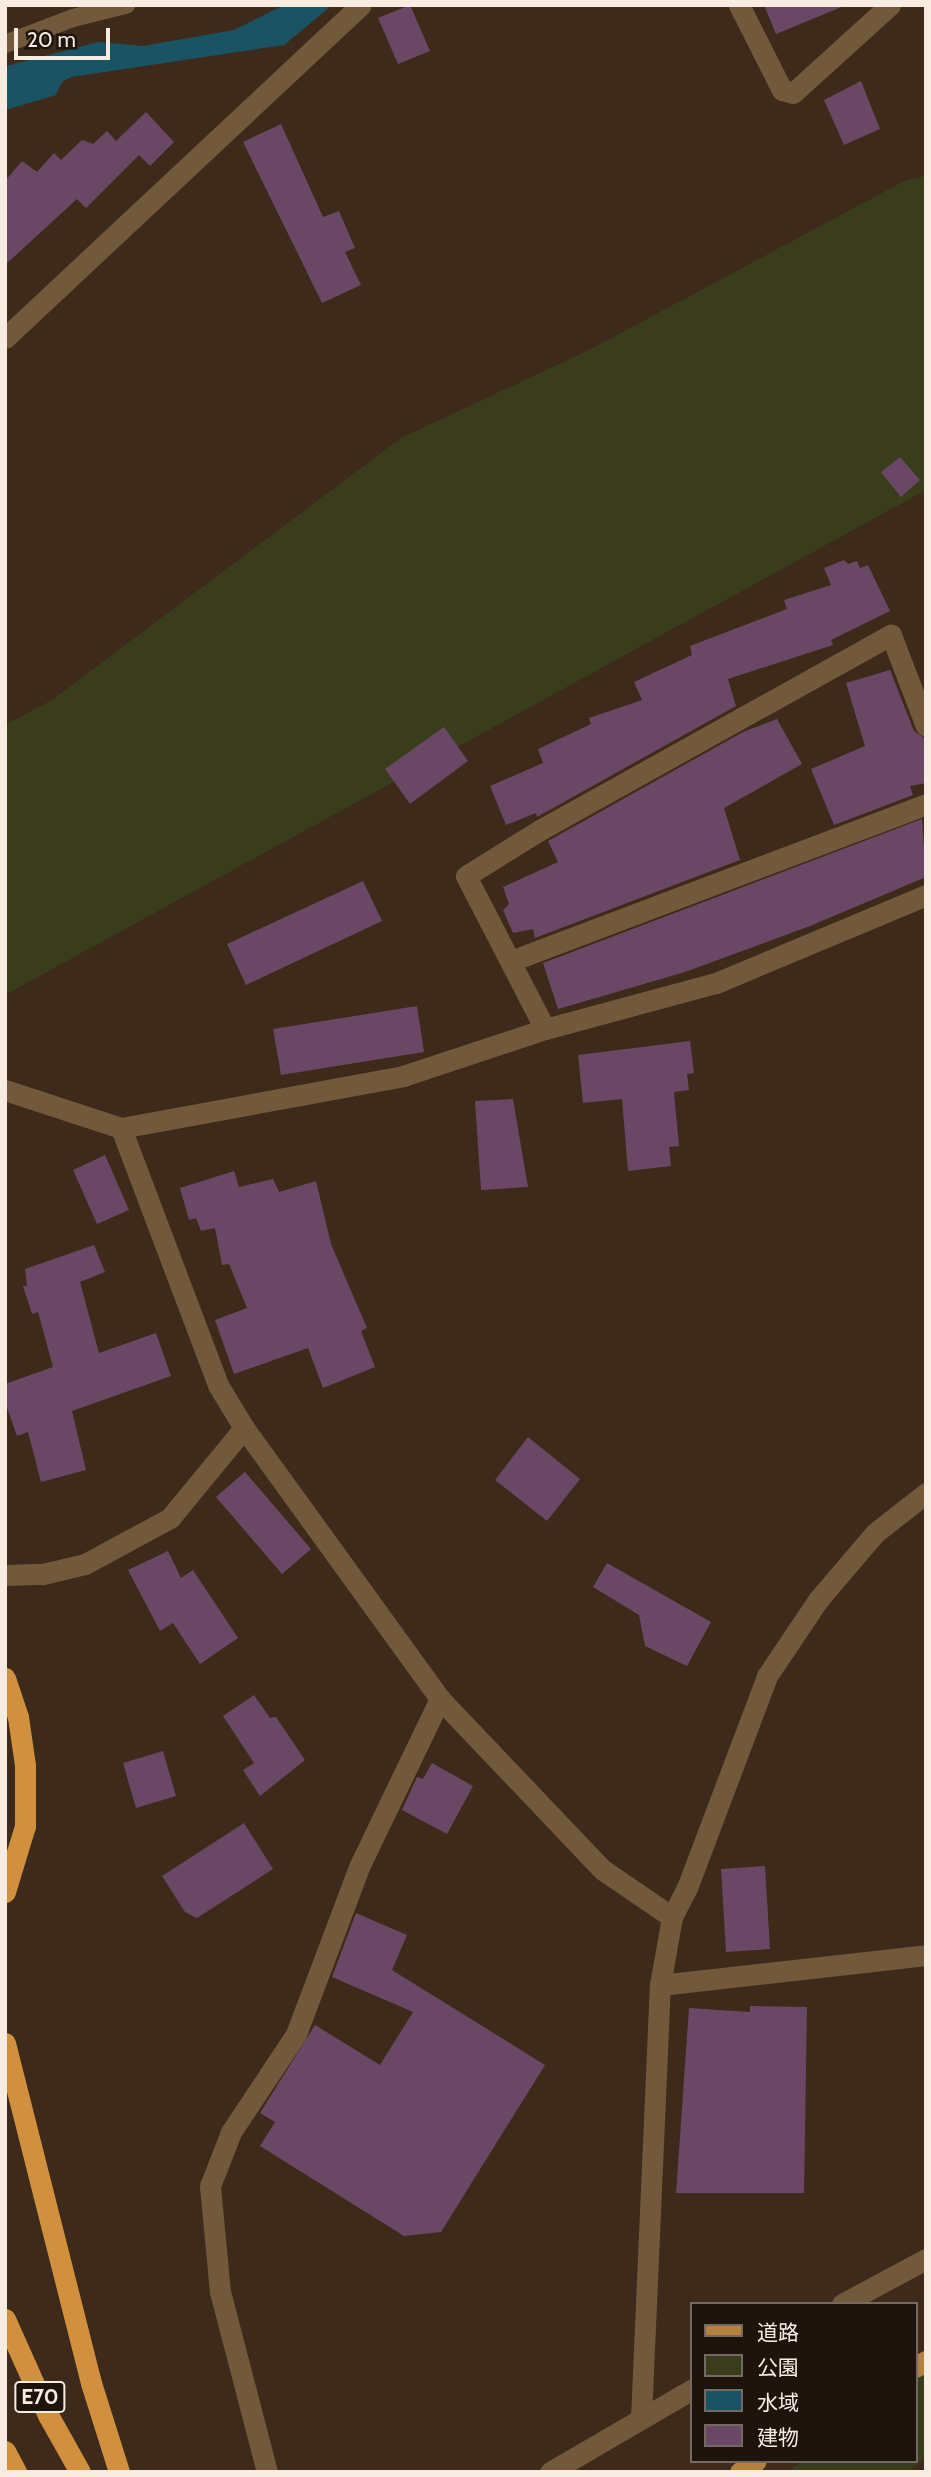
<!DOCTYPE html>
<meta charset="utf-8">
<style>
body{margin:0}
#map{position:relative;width:931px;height:2477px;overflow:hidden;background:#3d2a1a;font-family:Cabin,"Noto Sans JP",sans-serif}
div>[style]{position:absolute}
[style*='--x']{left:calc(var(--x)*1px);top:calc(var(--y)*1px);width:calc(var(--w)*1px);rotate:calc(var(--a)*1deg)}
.green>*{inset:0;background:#3a3d1b}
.water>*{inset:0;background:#1a5364}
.building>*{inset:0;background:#6a4865}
.service>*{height:18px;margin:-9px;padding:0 9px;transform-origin:9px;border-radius:9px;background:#73593b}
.minor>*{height:21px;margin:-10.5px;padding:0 10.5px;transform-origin:10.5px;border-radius:10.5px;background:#73593b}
.tertiary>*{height:21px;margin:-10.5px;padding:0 10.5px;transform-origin:10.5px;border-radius:10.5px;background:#73593b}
.primary>*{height:21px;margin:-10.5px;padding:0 10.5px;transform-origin:10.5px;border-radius:10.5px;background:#b6813e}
.motorway>*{height:21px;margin:-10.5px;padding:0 10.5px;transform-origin:10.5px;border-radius:10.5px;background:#d0903d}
span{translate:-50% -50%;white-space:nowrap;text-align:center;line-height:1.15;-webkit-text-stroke:7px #1d140e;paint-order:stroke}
.shield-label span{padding:2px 5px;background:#1d140e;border:2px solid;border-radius:5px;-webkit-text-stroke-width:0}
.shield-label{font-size:21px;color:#f8ebe2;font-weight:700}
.frame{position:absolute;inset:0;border:7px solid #f8ebe2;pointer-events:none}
.legend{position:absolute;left:690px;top:2302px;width:228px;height:161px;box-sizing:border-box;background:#1d140e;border:2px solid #756a63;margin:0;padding:9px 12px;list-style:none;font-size:21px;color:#f8ebe2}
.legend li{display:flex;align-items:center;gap:14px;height:35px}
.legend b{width:35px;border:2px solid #756a63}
.scale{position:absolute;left:14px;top:28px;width:96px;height:32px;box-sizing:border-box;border:4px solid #f8ebe2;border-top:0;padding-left:9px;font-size:21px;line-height:24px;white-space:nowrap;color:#f8ebe2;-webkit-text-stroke:5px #1d140e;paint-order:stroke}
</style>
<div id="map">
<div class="green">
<i style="clip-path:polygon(926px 176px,926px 490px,5px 995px,5px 725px,52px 700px,401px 438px,591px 349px,906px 180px)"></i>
<i style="clip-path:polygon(926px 2371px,926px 2456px,909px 2472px,788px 2472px,802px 2461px,915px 2461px,915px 2378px)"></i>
</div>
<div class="water">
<i style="clip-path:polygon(284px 5px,332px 5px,284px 45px,71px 77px,62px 82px,56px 95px,5px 110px,5px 67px,10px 65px,98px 42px,143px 46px,234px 30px)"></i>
</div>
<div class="building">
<i style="clip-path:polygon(410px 5px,430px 51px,398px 64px,378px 18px)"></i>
<i style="clip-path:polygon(764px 5px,844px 5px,844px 6px,776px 34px)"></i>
<i style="clip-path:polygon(861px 81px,880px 129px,844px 145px,824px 100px)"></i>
<i style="clip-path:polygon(146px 112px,174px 142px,150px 166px,139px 155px,86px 208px,77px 199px,5px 265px,5px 181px,22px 161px,37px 172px,54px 153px,61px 160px,82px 140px,93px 144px,107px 131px,116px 141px)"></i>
<i style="clip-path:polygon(281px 124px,323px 217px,339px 211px,355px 248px,345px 252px,361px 285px,322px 303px,243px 142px)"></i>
<i style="clip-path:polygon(900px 457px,920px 480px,901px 497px,881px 472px)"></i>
<i style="clip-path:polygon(844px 560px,848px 564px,857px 561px,860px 568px,868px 565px,890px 611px,831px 640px,833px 645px,728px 679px,736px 706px,537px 817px,536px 813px,506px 825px,490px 786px,543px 763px,538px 749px,591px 724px,589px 718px,642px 700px,634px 682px,692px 655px,690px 646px,787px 609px,784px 600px,831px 585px,824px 568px)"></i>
<i style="clip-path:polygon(890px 670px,914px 731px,926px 739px,926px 783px,910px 786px,913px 795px,834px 825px,811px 769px,865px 746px,846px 683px)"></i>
<i style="clip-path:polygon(777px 719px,802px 764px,724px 808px,740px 860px,535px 938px,533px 929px,513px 933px,503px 910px,509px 904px,503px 887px,558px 862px,548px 841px,743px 732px)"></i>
<i style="clip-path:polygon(444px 727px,468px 761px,410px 804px,385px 769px)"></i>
<i style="clip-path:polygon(922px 819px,926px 877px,810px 926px,685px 972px,558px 1009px,543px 963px)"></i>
<i style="clip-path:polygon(363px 881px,382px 921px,246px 985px,227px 944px)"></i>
<i style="clip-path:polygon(417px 1006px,424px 1052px,281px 1075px,273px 1029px)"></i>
<i style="clip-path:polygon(690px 1041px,694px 1073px,687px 1074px,689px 1090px,674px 1092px,679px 1146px,669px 1147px,671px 1166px,628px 1171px,622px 1099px,583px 1103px,578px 1055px)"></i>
<i style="clip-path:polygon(513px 1099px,528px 1187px,481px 1190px,475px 1101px)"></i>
<i style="clip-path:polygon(105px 1155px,129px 1210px,97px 1224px,73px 1170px)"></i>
<i style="clip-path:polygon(234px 1171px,239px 1187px,273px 1179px,279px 1192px,316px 1181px,331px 1244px,367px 1328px,361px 1331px,375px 1367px,323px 1388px,308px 1348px,234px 1374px,215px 1320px,247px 1308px,229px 1264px,222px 1265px,215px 1228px,201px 1231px,196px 1218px,189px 1220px,180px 1188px)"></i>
<i style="clip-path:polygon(94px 1245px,105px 1272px,80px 1282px,99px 1353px,156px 1333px,171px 1376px,72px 1411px,86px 1470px,41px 1482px,28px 1432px,17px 1436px,5px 1402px,5px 1384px,53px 1367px,38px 1312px,32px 1314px,23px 1286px,27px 1286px,25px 1269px)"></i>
<i style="clip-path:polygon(528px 1437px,580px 1479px,547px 1521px,495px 1480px)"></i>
<i style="clip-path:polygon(245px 1472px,311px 1549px,282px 1574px,216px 1497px)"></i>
<i style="clip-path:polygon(168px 1551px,181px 1578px,193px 1570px,238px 1638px,200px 1664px,173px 1623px,160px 1631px,128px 1570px)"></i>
<i style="clip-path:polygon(607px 1563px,711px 1622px,687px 1666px,645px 1646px,639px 1615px,593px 1587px)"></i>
<i style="clip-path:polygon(254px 1695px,270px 1718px,276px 1717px,305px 1760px,260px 1796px,243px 1770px,254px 1763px,223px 1716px)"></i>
<i style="clip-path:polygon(163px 1751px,176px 1796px,136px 1808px,123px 1763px)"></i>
<i style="clip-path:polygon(432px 1763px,473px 1786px,447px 1834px,402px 1810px,417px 1777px,423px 1779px)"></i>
<i style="clip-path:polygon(244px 1823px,273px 1869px,197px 1918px,185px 1912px,162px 1876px)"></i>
<i style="clip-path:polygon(765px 1866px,770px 1949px,726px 1952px,721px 1869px)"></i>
<i style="clip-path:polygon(356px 1913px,407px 1935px,392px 1970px,545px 2065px,441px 2232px,404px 2236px,260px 2146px,275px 2122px,260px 2113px,315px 2025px,380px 2065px,413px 2012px,332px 1977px)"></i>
<i style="clip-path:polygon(750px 2006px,807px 2007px,804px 2193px,676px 2193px,689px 2008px,750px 2012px)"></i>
</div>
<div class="service">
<i style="--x:5;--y:44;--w:73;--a:-20.9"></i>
<i style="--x:73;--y:18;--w:55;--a:-13.8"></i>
</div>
<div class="minor">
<i style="--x:739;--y:5;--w:95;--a:63.2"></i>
<i style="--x:782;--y:90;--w:11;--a:15"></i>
<i style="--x:793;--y:93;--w:131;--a:-42.2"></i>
<i style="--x:5;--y:338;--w:487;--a:-43.1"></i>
<i style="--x:511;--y:961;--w:444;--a:-20.7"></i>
<i style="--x:545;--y:1029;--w:172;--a:-117.3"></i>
<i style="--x:466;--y:876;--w:87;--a:-31.9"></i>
<i style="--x:540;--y:830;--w:402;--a:-29.1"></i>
<i style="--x:891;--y:635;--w:97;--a:69"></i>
<i style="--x:5;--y:1090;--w:122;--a:18.1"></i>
<i style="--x:121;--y:1128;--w:287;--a:-10.4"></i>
<i style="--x:403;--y:1076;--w:150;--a:-18.3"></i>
<i style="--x:545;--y:1029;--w:177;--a:-15.1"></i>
<i style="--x:716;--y:983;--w:228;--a:-22.7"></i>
<i style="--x:121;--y:1128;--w:275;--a:69.3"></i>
<i style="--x:218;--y:1385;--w:50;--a:58.8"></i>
<i style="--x:244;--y:1428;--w:334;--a:54.1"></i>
<i style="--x:440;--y:1699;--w:236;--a:46.4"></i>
<i style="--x:603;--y:1870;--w:83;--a:34.3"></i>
<i style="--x:5;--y:1575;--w:38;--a:-2"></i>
<i style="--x:43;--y:1574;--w:43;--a:-13.4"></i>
<i style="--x:85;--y:1564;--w:97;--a:-28.4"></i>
<i style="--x:170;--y:1518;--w:117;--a:-50.6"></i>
<i style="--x:660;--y:1985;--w:268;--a:-6.4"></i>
<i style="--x:641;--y:2418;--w:433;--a:-87.5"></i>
<i style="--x:660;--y:1985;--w:69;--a:-80"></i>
<i style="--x:672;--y:1917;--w:33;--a:-63"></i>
<i style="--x:687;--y:1888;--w:227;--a:-69.3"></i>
<i style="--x:767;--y:1676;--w:92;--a:-56.1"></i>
<i style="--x:818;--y:1600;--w:88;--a:-49.6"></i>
<i style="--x:875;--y:1533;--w:65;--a:-38.1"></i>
<i style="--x:267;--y:2472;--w:186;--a:-104.6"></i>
<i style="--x:220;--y:2292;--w:106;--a:-95.4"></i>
<i style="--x:210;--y:2186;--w:58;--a:-68.7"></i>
<i style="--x:231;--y:2132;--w:118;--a:-56.4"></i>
<i style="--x:296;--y:2034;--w:178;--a:-69.3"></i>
<i style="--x:359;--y:1867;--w:187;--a:-64.3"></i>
</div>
<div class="tertiary">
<i style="--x:842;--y:2304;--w:95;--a:-28.2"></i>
<i style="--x:550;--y:2472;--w:163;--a:-30.2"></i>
</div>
<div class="primary">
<i style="--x:915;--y:2367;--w:13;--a:-29"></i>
<i style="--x:740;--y:2472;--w:19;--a:-35"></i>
</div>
<div class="motorway">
<i style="--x:5;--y:1678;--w:41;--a:71.6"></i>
<i style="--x:18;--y:1717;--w:49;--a:81.7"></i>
<i style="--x:25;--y:1765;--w:61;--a:90"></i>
<i style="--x:25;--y:1826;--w:69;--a:106.9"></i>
<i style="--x:5;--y:2043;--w:351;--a:75.8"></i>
<i style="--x:91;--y:2383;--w:93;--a:72.5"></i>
<i style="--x:5;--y:2319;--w:105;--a:65.9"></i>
<i style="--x:48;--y:2415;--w:65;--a:60.7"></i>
<i style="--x:5;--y:2451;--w:24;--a:62"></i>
</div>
<div class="shield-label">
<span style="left:40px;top:2397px">E70</span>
</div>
<div class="frame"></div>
<ul class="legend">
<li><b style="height:9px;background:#b6813e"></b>道路</li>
<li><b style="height:19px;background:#3a3d1b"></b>公園</li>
<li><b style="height:19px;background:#1a5364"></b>水域</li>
<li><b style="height:19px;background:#6a4865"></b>建物</li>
</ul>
<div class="scale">20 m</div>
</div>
